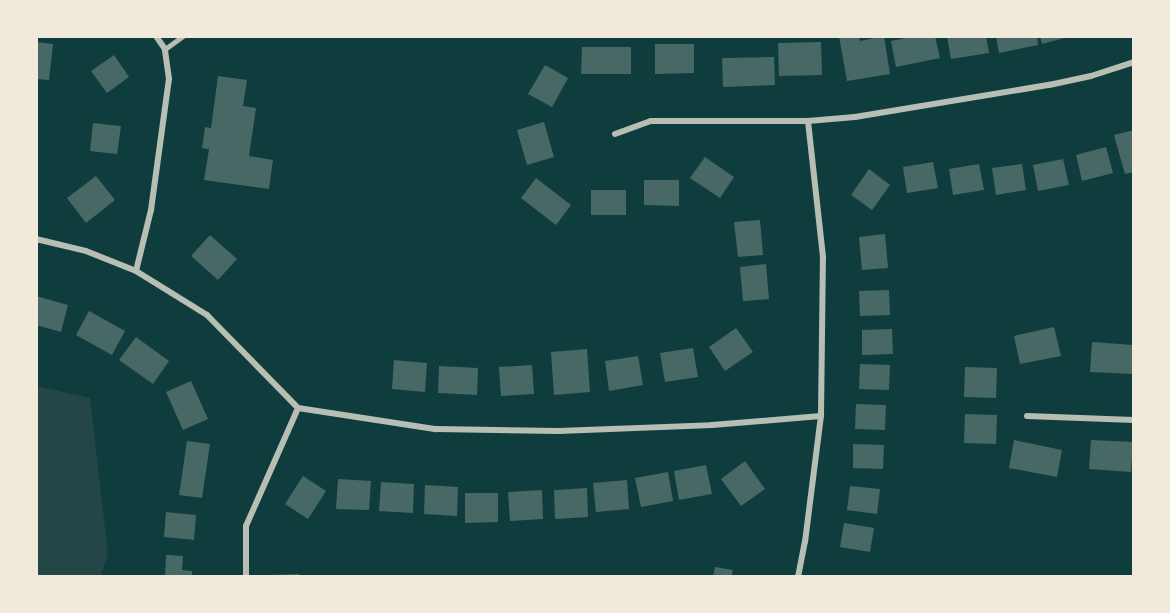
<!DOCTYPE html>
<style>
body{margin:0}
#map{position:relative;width:1170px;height:613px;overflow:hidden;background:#0f3d3e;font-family:"Fira Sans",sans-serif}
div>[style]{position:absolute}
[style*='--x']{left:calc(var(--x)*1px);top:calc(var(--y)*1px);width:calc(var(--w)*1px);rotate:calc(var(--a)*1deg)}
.green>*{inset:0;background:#244646}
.building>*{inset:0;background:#486865}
.service>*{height:4.5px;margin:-2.25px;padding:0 2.25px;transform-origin:2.25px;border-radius:2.25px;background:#b8beb3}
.minor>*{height:6px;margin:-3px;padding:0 3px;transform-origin:3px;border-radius:3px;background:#b8beb3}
span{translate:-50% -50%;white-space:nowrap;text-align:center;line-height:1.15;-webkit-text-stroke:4.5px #f1e9da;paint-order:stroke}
.frame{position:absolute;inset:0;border:38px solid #f1e9da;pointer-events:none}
</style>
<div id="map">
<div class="green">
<i style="clip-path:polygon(36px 386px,90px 398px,108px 555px,100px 577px,36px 577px)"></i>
</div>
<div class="building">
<i style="clip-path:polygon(839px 36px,859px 36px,860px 41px,884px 36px,890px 74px,847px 81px)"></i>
<i style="clip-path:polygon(915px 36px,935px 36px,940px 58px,896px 67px,891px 41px)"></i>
<i style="clip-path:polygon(947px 36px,986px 36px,989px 53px,951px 59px)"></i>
<i style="clip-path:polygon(996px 36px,1037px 36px,1038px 45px,999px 53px)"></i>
<i style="clip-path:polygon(1040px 36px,1068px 36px,1068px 37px,1042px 44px)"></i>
<i style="clip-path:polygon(36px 42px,53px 44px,49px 80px,36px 79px)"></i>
<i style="clip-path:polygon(821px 42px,822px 75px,779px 76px,778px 43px)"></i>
<i style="clip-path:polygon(655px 44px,694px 44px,694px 73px,655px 74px)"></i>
<i style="clip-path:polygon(582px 47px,631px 47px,631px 74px,581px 74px)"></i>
<i style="clip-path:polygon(114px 55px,129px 77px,107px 93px,91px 71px)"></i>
<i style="clip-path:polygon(774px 57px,775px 85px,723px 87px,722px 58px)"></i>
<i style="clip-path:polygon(545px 65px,568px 78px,552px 107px,528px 94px)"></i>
<i style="clip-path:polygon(218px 76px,247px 80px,243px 106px,256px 108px,249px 156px,273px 160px,269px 189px,204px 180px,209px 149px,202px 148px,205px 127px,211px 128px)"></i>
<i style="clip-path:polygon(544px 122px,554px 157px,527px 165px,517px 130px)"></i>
<i style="clip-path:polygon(93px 123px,121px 126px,117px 154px,90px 151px)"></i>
<i style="clip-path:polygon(1134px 130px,1134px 172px,1125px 174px,1114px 135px)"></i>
<i style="clip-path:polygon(1106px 147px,1113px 173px,1082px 181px,1076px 155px)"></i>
<i style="clip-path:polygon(705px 157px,734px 177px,720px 198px,690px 178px)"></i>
<i style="clip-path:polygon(1063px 159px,1069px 185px,1038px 191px,1033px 165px)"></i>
<i style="clip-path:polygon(933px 162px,938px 188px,907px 193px,903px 167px)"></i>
<i style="clip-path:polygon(979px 164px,984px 190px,953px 195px,949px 169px)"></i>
<i style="clip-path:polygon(1022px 164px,1026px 190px,996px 195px,992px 168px)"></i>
<i style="clip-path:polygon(869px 169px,890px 185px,872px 210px,851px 195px)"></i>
<i style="clip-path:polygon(96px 176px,115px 200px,86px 223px,67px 198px)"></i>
<i style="clip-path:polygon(536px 178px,571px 205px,556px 225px,521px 198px)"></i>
<i style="clip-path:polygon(644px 180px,679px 180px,679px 206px,644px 205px)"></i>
<i style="clip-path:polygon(591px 190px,626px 190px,626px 215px,591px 215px)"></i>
<i style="clip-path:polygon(760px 220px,763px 255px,738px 257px,734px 222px)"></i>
<i style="clip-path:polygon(885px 234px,888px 268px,862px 270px,859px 237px)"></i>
<i style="clip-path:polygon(210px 235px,237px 259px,218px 280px,191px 256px)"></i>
<i style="clip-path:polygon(766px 264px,769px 299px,743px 301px,740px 267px)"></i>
<i style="clip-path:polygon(889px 290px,890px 315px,860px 316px,859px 291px)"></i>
<i style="clip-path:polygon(36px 296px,68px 305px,61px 332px,36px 325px)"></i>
<i style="clip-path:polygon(89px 311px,125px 331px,112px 355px,76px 335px)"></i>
<i style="clip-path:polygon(1054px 327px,1061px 356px,1020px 364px,1014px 336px)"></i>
<i style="clip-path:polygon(736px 328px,753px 352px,725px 371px,709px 347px)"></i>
<i style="clip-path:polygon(892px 329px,893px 354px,862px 355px,862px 330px)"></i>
<i style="clip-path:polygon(136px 337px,169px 361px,153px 384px,119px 360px)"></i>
<i style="clip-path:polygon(1092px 342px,1133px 345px,1132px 374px,1090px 372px)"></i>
<i style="clip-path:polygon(693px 348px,698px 377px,665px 382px,660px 353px)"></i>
<i style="clip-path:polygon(587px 349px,590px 392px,554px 395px,551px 352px)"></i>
<i style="clip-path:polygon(638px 356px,643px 385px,609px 391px,605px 361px)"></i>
<i style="clip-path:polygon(394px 360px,427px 363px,425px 392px,392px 389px)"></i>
<i style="clip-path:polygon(860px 364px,890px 365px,889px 390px,859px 389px)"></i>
<i style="clip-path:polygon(532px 365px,534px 394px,501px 396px,499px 367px)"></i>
<i style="clip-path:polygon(439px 366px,478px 368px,477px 395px,438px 393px)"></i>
<i style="clip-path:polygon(965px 367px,997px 368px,996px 398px,964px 397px)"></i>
<i style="clip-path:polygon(191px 381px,208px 419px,183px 430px,166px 392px)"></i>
<i style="clip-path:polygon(856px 404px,886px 405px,885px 430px,855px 429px)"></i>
<i style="clip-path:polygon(965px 414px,997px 415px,996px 444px,964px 443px)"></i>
<i style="clip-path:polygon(1014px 440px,1062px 450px,1057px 477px,1009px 468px)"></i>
<i style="clip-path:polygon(1091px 440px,1133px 442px,1131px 472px,1089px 469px)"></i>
<i style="clip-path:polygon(187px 441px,210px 444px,202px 498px,179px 495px)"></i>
<i style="clip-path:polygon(853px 444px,884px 445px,883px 469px,853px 468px)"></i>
<i style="clip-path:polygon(745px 461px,765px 489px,741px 506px,721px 479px)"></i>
<i style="clip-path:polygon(706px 465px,712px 494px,679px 500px,674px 471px)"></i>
<i style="clip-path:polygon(668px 472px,673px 501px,641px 507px,635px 478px)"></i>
<i style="clip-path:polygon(303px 476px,326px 491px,308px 519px,285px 504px)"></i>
<i style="clip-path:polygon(338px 479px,371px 481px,369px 510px,336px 509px)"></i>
<i style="clip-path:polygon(627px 480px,629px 509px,596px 512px,593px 483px)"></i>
<i style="clip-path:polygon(381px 482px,414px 484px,413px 513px,379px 511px)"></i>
<i style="clip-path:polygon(425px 485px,458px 487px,457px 516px,424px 514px)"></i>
<i style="clip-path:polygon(850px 486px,880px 489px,877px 514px,847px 510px)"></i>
<i style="clip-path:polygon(587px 488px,588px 517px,555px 519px,554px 490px)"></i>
<i style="clip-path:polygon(542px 490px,543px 519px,510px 521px,508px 492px)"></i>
<i style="clip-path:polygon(465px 493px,498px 493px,498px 522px,465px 523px)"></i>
<i style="clip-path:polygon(166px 512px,196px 515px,194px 540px,164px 537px)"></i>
<i style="clip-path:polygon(844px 523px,874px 528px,870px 552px,840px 547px)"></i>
<i style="clip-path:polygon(166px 555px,183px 556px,182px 570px,192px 571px,192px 577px,165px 577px)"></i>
<i style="clip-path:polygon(715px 567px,733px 570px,731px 577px,713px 577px)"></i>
<i style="clip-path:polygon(299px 574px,300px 577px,270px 577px,270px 575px)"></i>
</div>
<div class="service">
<i style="--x:165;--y:49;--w:22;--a:-36"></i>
</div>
<div class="minor">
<i style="--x:615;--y:134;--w:38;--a:-20"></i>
<i style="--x:651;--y:121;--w:157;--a:0"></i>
<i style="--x:808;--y:121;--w:47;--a:-4.9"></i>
<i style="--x:855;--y:117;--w:197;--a:-9.4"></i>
<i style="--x:1049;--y:85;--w:43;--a:-12.1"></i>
<i style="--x:1091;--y:76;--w:45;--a:-18"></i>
<i style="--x:36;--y:239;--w:51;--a:13.5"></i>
<i style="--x:86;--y:251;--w:54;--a:21.8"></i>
<i style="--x:136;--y:271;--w:84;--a:31.8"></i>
<i style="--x:207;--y:315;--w:130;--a:45.6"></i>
<i style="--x:298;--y:408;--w:140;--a:8.7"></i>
<i style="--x:436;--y:429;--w:123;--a:0.9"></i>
<i style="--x:559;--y:431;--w:153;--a:-2.2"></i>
<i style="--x:712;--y:425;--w:109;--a:-4.7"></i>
<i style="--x:136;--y:271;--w:63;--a:-76.2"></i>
<i style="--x:151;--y:210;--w:132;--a:-82.2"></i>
<i style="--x:169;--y:79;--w:30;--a:-98"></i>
<i style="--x:165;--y:49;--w:16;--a:-125"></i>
<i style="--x:1027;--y:416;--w:107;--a:2.1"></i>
<i style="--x:246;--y:577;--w:51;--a:-90"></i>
<i style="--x:246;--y:526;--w:129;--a:-66.2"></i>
<i style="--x:798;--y:577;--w:36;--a:-79"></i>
<i style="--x:805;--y:542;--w:127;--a:-82.8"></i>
<i style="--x:821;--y:416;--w:159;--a:-89.3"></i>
<i style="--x:823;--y:257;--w:137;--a:-96.3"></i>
</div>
<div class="frame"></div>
</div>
